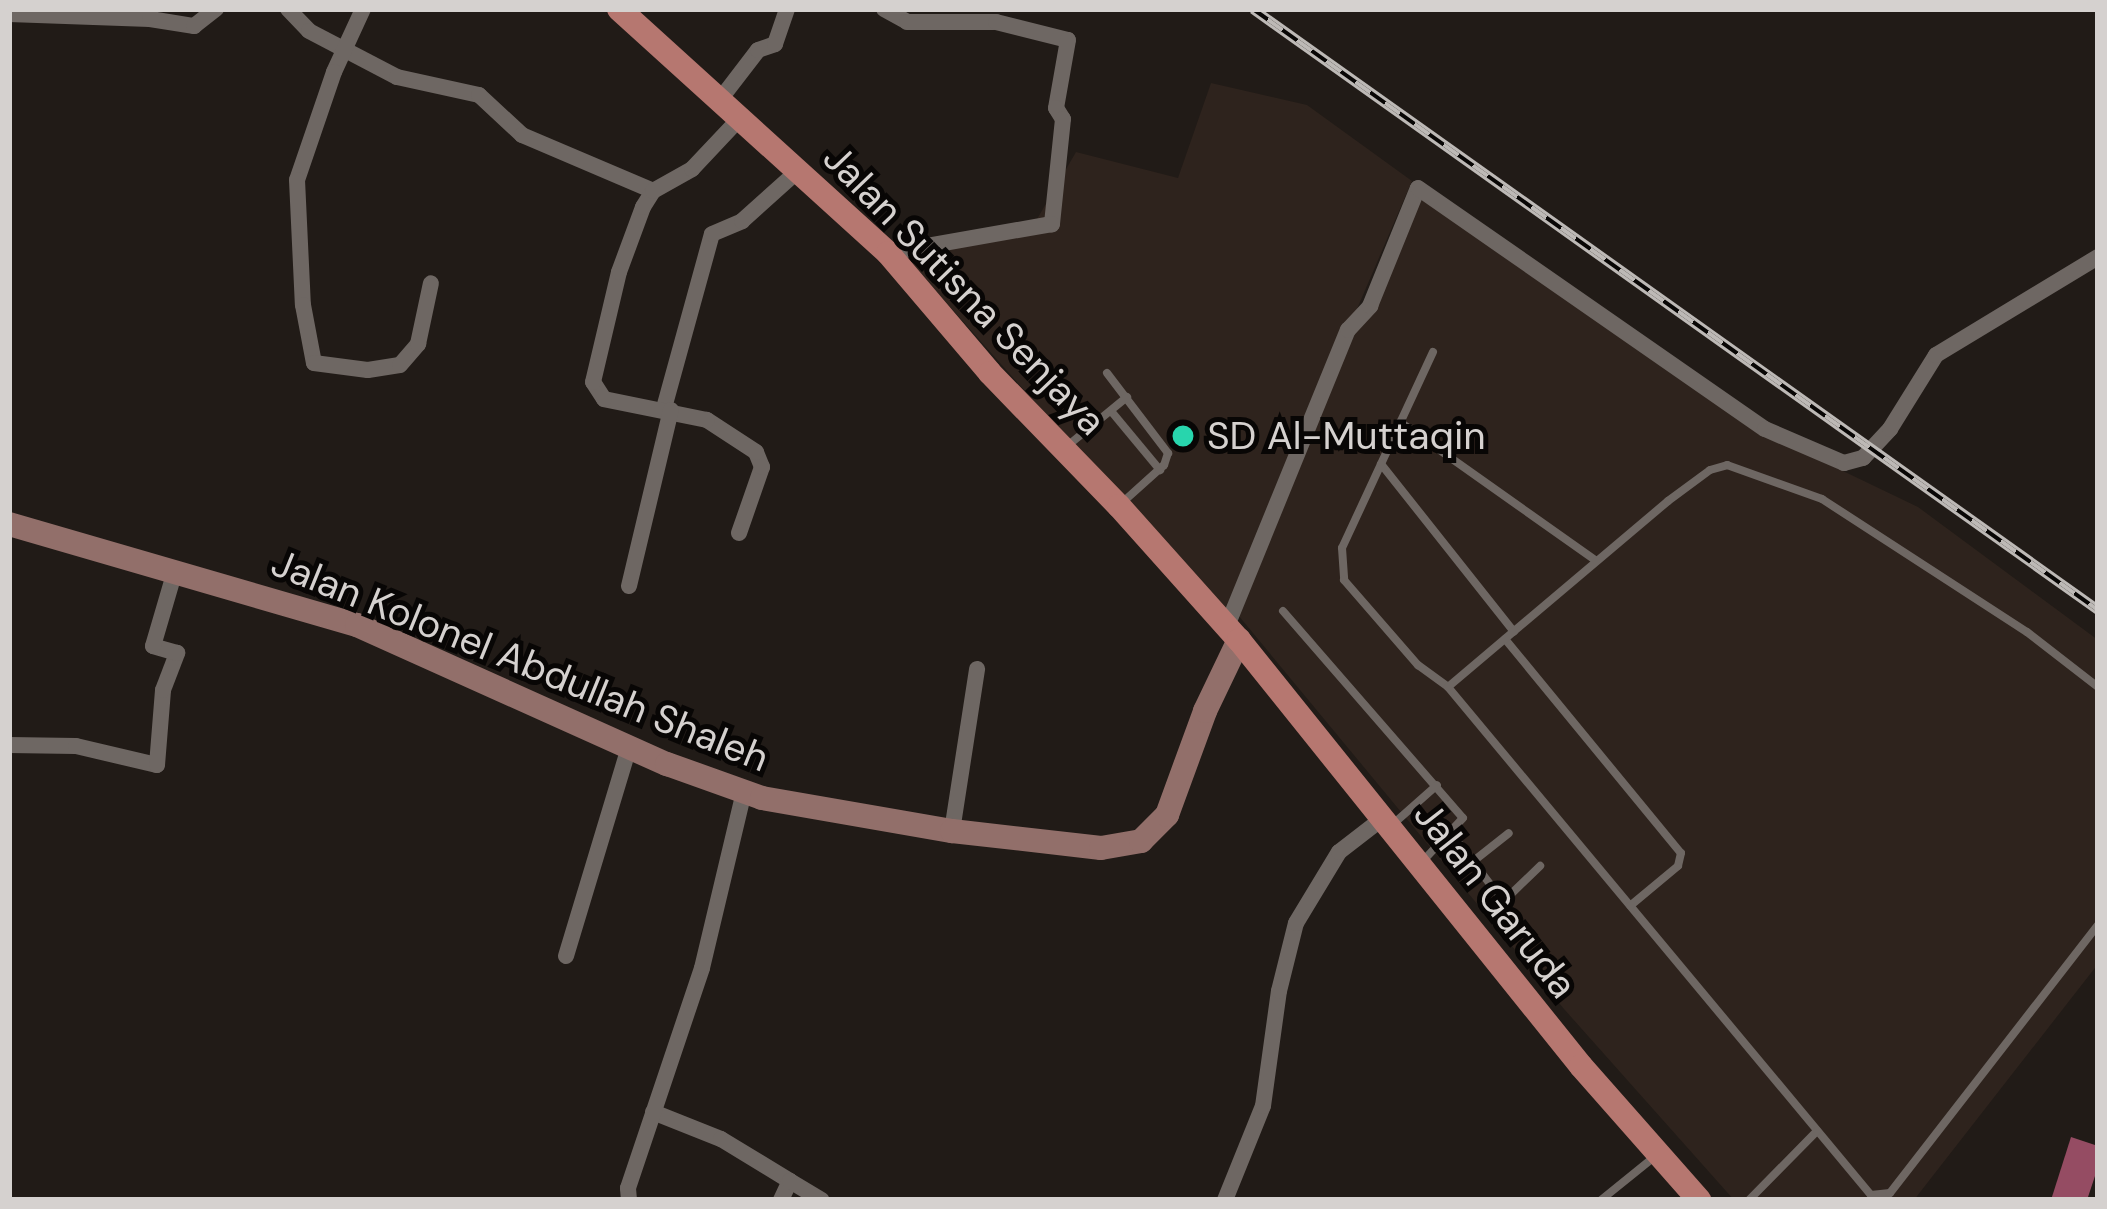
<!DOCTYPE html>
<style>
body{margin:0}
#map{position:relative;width:2107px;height:1209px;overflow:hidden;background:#211b17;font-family:"DM Sans",sans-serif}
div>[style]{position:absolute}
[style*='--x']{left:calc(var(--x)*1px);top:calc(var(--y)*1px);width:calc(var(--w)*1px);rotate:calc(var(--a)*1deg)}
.built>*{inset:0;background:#2e231d}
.water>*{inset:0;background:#954c63}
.lane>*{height:8px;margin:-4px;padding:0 4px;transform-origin:4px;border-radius:4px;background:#6e6763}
.street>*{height:16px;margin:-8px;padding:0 8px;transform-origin:8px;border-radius:8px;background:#6e6763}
.secondary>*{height:24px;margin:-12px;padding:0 12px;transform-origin:12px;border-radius:12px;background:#926f6a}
.primary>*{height:24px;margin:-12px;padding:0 12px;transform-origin:12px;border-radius:12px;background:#b67770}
.rail>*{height:10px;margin-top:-5px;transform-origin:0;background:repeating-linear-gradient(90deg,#080605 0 18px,#bdb9b6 0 36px);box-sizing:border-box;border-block:3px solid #bdb9b6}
.dots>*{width:33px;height:33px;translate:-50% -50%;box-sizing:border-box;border:6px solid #080605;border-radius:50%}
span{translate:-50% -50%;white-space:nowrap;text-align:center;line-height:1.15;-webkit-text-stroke:10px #080605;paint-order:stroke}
.street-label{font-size:39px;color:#d5d1cf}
.poi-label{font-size:39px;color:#d5d1cf}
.left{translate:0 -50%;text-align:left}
.frame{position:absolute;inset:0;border:12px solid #d5d1cf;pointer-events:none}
</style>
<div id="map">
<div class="built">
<i style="clip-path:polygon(1211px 83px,1307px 105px,1412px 181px,1225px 616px,904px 255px,1033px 226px,1076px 152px,1178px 178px)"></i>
<i style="clip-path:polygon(1416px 192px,1770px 436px,1918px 507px,2098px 640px,2098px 964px,1914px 1200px,1734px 1200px,1564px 1009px,1238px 615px,1355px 325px)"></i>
</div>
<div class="water">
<i style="clip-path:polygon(2071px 1137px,2098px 1146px,2098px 1167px,2087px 1200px,2051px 1200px)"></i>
</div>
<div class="lane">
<i style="--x:1433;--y:352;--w:216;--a:114.9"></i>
<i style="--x:1342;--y:548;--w:32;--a:86"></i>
<i style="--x:1344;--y:580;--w:113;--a:49"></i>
<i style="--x:1418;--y:665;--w:37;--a:36"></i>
<i style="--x:1448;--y:687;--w:661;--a:50.22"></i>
<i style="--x:1871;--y:1195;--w:19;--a:-6"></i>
<i style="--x:1890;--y:1193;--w:339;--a:-52.2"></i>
<i style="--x:1107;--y:373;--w:101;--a:52.7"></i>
<i style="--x:1168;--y:453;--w:13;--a:108"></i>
<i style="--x:1164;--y:465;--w:54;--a:138"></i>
<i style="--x:1111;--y:411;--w:77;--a:50.3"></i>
<i style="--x:1400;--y:422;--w:239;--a:35.3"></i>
<i style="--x:1066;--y:447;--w:79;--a:-39.3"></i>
<i style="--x:1381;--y:464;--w:214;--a:51.6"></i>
<i style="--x:1283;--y:611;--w:274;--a:49"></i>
<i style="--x:1463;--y:818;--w:60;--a:133"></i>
<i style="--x:1505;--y:639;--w:277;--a:50.6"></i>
<i style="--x:1681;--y:853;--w:13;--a:103"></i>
<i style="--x:1678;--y:866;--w:62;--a:140.2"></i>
<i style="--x:1448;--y:687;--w:288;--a:-40.2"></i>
<i style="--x:1668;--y:501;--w:52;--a:-36.4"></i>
<i style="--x:1710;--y:470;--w:18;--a:-16"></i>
<i style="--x:1727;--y:465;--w:101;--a:19.7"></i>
<i style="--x:1822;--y:499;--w:244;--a:33"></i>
<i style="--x:2027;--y:632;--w:90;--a:37.8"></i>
<i style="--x:1392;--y:825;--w:60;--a:-41.6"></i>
<i style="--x:1451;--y:833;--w:81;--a:52.6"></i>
<i style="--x:1500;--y:897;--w:10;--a:-11"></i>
<i style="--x:1510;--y:895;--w:42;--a:-44"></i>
<i style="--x:1471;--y:863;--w:48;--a:-38.3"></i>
<i style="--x:1601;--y:1200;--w:67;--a:-38.9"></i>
<i style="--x:1749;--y:1200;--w:97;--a:-45.4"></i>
</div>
<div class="street">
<i style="--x:288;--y:9;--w:30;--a:46"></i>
<i style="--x:309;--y:31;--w:99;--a:27.6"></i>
<i style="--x:397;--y:77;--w:84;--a:12.4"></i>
<i style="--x:479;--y:95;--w:59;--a:42.9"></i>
<i style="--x:522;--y:135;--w:142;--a:23.1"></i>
<i style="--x:363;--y:9;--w:69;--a:114.7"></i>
<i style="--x:334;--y:72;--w:114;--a:108.9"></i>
<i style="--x:297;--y:180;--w:125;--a:87.3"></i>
<i style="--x:303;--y:305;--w:59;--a:79.3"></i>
<i style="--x:314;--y:363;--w:54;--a:7.4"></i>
<i style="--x:368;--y:370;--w:32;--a:-9"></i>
<i style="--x:400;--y:365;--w:28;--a:-49"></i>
<i style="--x:418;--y:344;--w:62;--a:-78"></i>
<i style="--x:884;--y:9;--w:26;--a:29"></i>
<i style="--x:907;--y:22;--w:89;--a:0"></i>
<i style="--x:996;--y:22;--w:74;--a:14"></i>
<i style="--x:1068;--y:40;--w:69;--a:100"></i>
<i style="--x:1056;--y:108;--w:13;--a:58"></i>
<i style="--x:1063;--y:119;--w:106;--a:96"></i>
<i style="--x:1052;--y:224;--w:167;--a:170"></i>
<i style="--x:9;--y:14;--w:141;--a:2"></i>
<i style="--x:150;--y:19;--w:45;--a:9"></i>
<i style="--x:194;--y:26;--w:28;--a:-38"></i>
<i style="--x:722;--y:97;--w:59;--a:-52.5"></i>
<i style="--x:758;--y:50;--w:18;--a:-19"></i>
<i style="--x:775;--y:44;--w:37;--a:-71"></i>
<i style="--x:664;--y:408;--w:180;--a:-74.6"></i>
<i style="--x:712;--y:234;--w:33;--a:-23"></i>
<i style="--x:742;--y:221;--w:78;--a:-41.9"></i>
<i style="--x:739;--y:533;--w:70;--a:-70.8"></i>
<i style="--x:762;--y:467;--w:16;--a:-112"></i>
<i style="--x:756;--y:452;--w:59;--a:-146.9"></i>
<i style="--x:707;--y:420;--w:105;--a:-168.5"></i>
<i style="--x:604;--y:399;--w:20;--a:-123"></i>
<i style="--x:593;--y:382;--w:113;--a:-76.7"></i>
<i style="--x:619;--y:272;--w:69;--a:-69.7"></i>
<i style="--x:643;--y:207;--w:19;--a:-58"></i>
<i style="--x:653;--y:191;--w:45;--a:-29.4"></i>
<i style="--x:692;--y:169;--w:73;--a:-46.7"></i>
<i style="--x:629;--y:586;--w:181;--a:-76.6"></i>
<i style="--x:1227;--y:626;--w:320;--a:-67.8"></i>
<i style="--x:1348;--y:330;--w:33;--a:-47"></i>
<i style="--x:1370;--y:306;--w:127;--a:-67.9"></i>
<i style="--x:1418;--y:188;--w:422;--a:34.8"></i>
<i style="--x:1765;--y:429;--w:86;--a:23.3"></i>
<i style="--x:1844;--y:463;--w:20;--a:-15"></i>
<i style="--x:1863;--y:458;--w:40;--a:-47"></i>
<i style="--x:1890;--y:429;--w:87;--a:-58.1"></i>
<i style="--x:1936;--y:355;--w:189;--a:-31.2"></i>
<i style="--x:9;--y:745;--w:67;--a:0.9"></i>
<i style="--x:76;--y:746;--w:83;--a:13.2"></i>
<i style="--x:157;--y:765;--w:75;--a:-85.4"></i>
<i style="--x:163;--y:690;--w:40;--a:-69"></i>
<i style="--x:177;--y:653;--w:25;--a:-164"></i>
<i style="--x:153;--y:646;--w:78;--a:-73.7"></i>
<i style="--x:952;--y:831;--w:164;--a:-81.2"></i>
<i style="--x:566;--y:956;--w:218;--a:-73.2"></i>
<i style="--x:653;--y:1112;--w:73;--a:21.7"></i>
<i style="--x:721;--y:1139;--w:81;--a:31.3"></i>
<i style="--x:629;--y:1200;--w:12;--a:-95"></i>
<i style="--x:628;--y:1188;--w:232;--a:-71.4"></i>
<i style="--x:702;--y:968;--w:181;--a:-76.6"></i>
<i style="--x:781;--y:1200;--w:21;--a:-65"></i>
<i style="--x:790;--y:1181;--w:37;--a:31"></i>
<i style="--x:1225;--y:1200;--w:101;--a:-68"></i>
<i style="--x:1263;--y:1106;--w:116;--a:-82.1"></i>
<i style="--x:1279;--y:991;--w:70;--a:-76"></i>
<i style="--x:1296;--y:923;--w:83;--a:-58.8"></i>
<i style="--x:1339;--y:852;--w:56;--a:-37.7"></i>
</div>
<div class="secondary">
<i style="--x:9;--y:524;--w:362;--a:16.2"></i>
<i style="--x:357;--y:625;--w:340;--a:24.2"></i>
<i style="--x:667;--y:764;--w:101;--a:19.7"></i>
<i style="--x:762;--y:798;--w:193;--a:9.9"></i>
<i style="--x:952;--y:831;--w:150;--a:6.5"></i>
<i style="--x:1101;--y:848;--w:41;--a:-9.9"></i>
<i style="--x:1141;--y:841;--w:37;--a:-45"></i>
<i style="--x:1167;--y:815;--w:111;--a:-69.9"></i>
<i style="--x:1205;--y:711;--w:79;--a:-64.4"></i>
</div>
<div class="primary">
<i style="--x:619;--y:9;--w:363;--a:42.2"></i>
<i style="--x:888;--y:253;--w:157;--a:49.6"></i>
<i style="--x:990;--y:373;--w:185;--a:45.9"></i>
<i style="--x:1119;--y:506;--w:180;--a:48.2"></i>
<i style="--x:1239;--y:640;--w:546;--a:51.24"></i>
<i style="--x:1581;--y:1066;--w:179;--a:48.6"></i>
</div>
<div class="rail">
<i style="--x:1253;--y:9;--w:1037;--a:35.42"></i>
</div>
<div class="dots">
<i style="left:1183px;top:436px;background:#28d5ad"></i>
</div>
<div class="street-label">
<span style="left:964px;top:290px;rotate:46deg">Jalan Sutisna Senjaya</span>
<span style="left:520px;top:661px;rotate:22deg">Jalan Kolonel Abdullah Shaleh</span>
<span style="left:1495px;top:900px;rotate:52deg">Jalan Garuda</span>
</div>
<div class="poi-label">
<span class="left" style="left:1207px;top:436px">SD Al-Muttaqin</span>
</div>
<div class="frame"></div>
</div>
